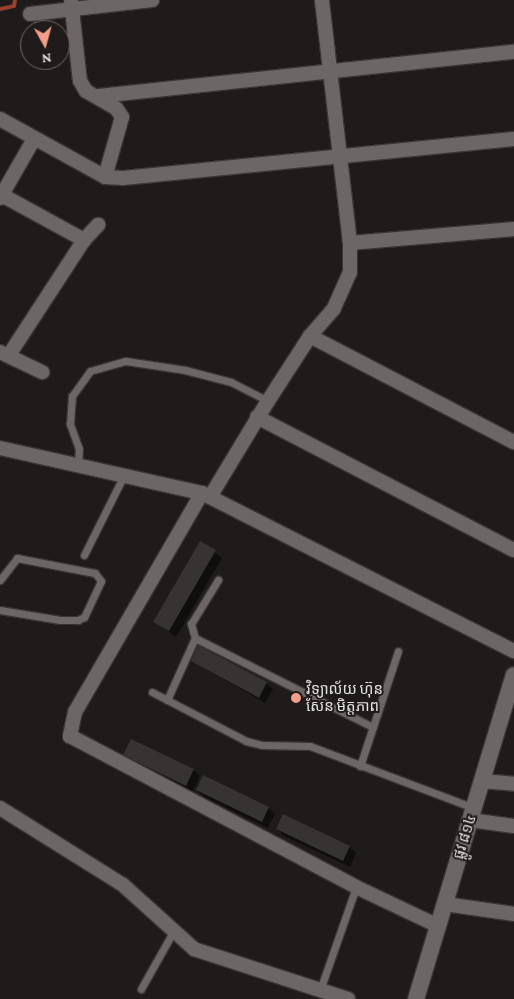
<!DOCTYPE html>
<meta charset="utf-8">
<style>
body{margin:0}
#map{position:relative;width:514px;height:999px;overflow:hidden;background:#1f1b1a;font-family:"Crimson Pro","Noto Sans Khmer",serif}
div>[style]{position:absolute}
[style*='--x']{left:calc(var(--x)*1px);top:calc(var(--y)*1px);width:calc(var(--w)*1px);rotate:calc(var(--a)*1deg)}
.shadow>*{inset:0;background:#0007}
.stream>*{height:4px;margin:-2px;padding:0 2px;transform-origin:2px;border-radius:2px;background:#97402d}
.building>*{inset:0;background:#373332}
.roads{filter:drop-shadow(1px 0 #393635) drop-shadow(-1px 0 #393635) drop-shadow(0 1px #393635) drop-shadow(0 -1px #393635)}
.service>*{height:7px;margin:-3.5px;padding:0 3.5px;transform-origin:3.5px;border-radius:3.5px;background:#6c6766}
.minor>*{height:14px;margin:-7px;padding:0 7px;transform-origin:7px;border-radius:7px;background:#6c6766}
.tertiary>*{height:16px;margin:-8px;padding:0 8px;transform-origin:8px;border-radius:8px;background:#6c6766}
.dots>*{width:14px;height:14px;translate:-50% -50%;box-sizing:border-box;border:2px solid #1f1b1a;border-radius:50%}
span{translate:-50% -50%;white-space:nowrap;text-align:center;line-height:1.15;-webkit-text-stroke:4px #1f1b1a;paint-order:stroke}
.poi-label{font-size:15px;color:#e3e0e0}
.left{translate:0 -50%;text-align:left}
.street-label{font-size:15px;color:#e3e0e0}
.north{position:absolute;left:20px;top:20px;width:50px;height:50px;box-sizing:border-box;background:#1f1b1a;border:1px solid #6d6a69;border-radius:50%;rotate:173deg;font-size:14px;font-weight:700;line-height:20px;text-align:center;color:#e3e0e0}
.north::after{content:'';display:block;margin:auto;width:18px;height:22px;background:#f49e8a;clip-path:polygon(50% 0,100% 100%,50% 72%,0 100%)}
</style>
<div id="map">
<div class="shadow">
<i style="clip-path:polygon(201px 542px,222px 558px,176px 637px,154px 621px)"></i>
<i style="clip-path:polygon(192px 661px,266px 683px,273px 689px,265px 703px)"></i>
<i style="clip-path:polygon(132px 740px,194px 770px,200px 776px,193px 791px,131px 762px,125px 755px)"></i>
<i style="clip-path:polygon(197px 790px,268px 808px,275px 814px,268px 828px,204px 797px)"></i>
<i style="clip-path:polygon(277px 829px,350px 847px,356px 853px,350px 867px,284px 836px)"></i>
</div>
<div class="stream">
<i style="--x:0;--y:9;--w:14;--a:-12"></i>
<i style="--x:14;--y:6;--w:6;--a:-81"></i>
</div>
<div class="building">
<i style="clip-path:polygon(200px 541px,216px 550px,169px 631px,153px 622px)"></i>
<i style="clip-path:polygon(198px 645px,267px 682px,259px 698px,191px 661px)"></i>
<i style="clip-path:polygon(131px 739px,194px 769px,186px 786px,123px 755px)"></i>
<i style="clip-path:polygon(203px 775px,269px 807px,262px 822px,196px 790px)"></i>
<i style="clip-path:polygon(283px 814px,350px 846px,343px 861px,276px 829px)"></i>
</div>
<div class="roads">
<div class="service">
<i style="--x:78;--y:463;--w:14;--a:-86"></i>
<i style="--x:79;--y:449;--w:27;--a:-110"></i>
<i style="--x:70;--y:424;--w:28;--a:-86"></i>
<i style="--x:72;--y:396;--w:31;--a:-54"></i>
<i style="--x:90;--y:371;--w:37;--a:-16"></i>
<i style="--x:126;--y:361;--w:60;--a:8.7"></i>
<i style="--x:185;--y:370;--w:48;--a:14.6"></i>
<i style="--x:231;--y:382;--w:42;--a:27.2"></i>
<i style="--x:84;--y:555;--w:89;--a:-63.4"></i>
<i style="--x:0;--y:580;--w:28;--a:-52"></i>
<i style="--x:17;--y:558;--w:79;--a:10.9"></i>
<i style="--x:95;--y:573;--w:10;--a:53"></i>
<i style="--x:101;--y:581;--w:40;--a:115"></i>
<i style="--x:84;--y:617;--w:7;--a:153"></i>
<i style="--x:78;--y:620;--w:18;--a:180"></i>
<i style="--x:60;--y:620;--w:61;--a:-170.5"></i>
<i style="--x:195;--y:638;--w:15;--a:-106"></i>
<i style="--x:191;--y:624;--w:52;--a:-58.5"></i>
<i style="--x:152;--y:692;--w:106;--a:27.5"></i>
<i style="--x:246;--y:741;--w:16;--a:14"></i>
<i style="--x:262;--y:745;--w:48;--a:1.2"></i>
<i style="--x:310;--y:746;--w:175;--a:20.7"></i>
<i style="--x:167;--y:700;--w:68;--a:-65.7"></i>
<i style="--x:195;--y:638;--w:199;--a:26.6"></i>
<i style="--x:360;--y:766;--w:121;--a:-71.7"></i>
<i style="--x:141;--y:989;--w:65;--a:-60.7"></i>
<i style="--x:320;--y:990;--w:109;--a:-70.7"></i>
</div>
<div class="minor">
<i style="--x:71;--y:0;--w:81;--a:83.7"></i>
<i style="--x:80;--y:81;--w:12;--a:59"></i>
<i style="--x:86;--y:91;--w:34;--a:30"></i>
<i style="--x:116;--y:108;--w:11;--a:56"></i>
<i style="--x:122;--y:117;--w:62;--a:105.8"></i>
<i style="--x:30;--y:14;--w:123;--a:-6.5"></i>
<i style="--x:99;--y:96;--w:417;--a:-6.1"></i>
<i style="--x:0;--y:119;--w:120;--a:28.9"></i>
<i style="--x:105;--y:177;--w:18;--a:3"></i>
<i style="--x:123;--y:178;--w:393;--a:-5.7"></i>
<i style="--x:0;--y:194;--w:96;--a:28.7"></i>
<i style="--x:0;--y:198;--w:68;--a:-60"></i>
<i style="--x:350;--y:243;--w:165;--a:-4.9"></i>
<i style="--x:310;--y:336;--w:230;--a:27.5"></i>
<i style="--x:0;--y:352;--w:47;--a:25.5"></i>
<i style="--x:9;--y:355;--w:137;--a:-56.9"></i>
<i style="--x:84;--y:240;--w:21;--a:-47"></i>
<i style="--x:257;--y:417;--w:289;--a:27.4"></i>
<i style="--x:0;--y:448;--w:207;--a:12.6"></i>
<i style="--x:202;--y:493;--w:350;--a:26.9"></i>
<i style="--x:202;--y:493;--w:253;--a:120.1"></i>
<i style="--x:75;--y:712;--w:25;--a:102"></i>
<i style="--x:70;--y:736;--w:323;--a:27.8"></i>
<i style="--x:356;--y:887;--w:91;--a:25.4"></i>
<i style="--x:210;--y:497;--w:112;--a:-58.9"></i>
<i style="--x:268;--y:401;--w:77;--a:-57.1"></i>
<i style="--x:310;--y:336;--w:37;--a:-49"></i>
<i style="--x:334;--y:308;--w:39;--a:-66"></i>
<i style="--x:350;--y:272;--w:29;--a:-90"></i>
<i style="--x:350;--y:243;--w:245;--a:-96.6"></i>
<i style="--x:482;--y:781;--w:32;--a:5"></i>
<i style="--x:0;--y:808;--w:145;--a:32"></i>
<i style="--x:123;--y:885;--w:96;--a:42"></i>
<i style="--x:194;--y:949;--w:162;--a:18"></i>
<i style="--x:470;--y:820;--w:44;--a:7.8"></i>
<i style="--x:445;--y:904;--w:70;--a:8.2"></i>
</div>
<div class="tertiary">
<i style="--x:416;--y:999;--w:338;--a:-73.2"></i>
</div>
</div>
<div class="dots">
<i style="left:296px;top:698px;background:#f49e8a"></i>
</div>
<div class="poi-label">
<span class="left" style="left:306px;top:698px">វិទ្យាល័យ ហ៊ុន<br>សែន មិត្តភាព</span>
</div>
<div class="street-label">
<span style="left:465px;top:837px;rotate:-73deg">ផ្លូវ ៨១៤</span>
</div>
<div class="north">N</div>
</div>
